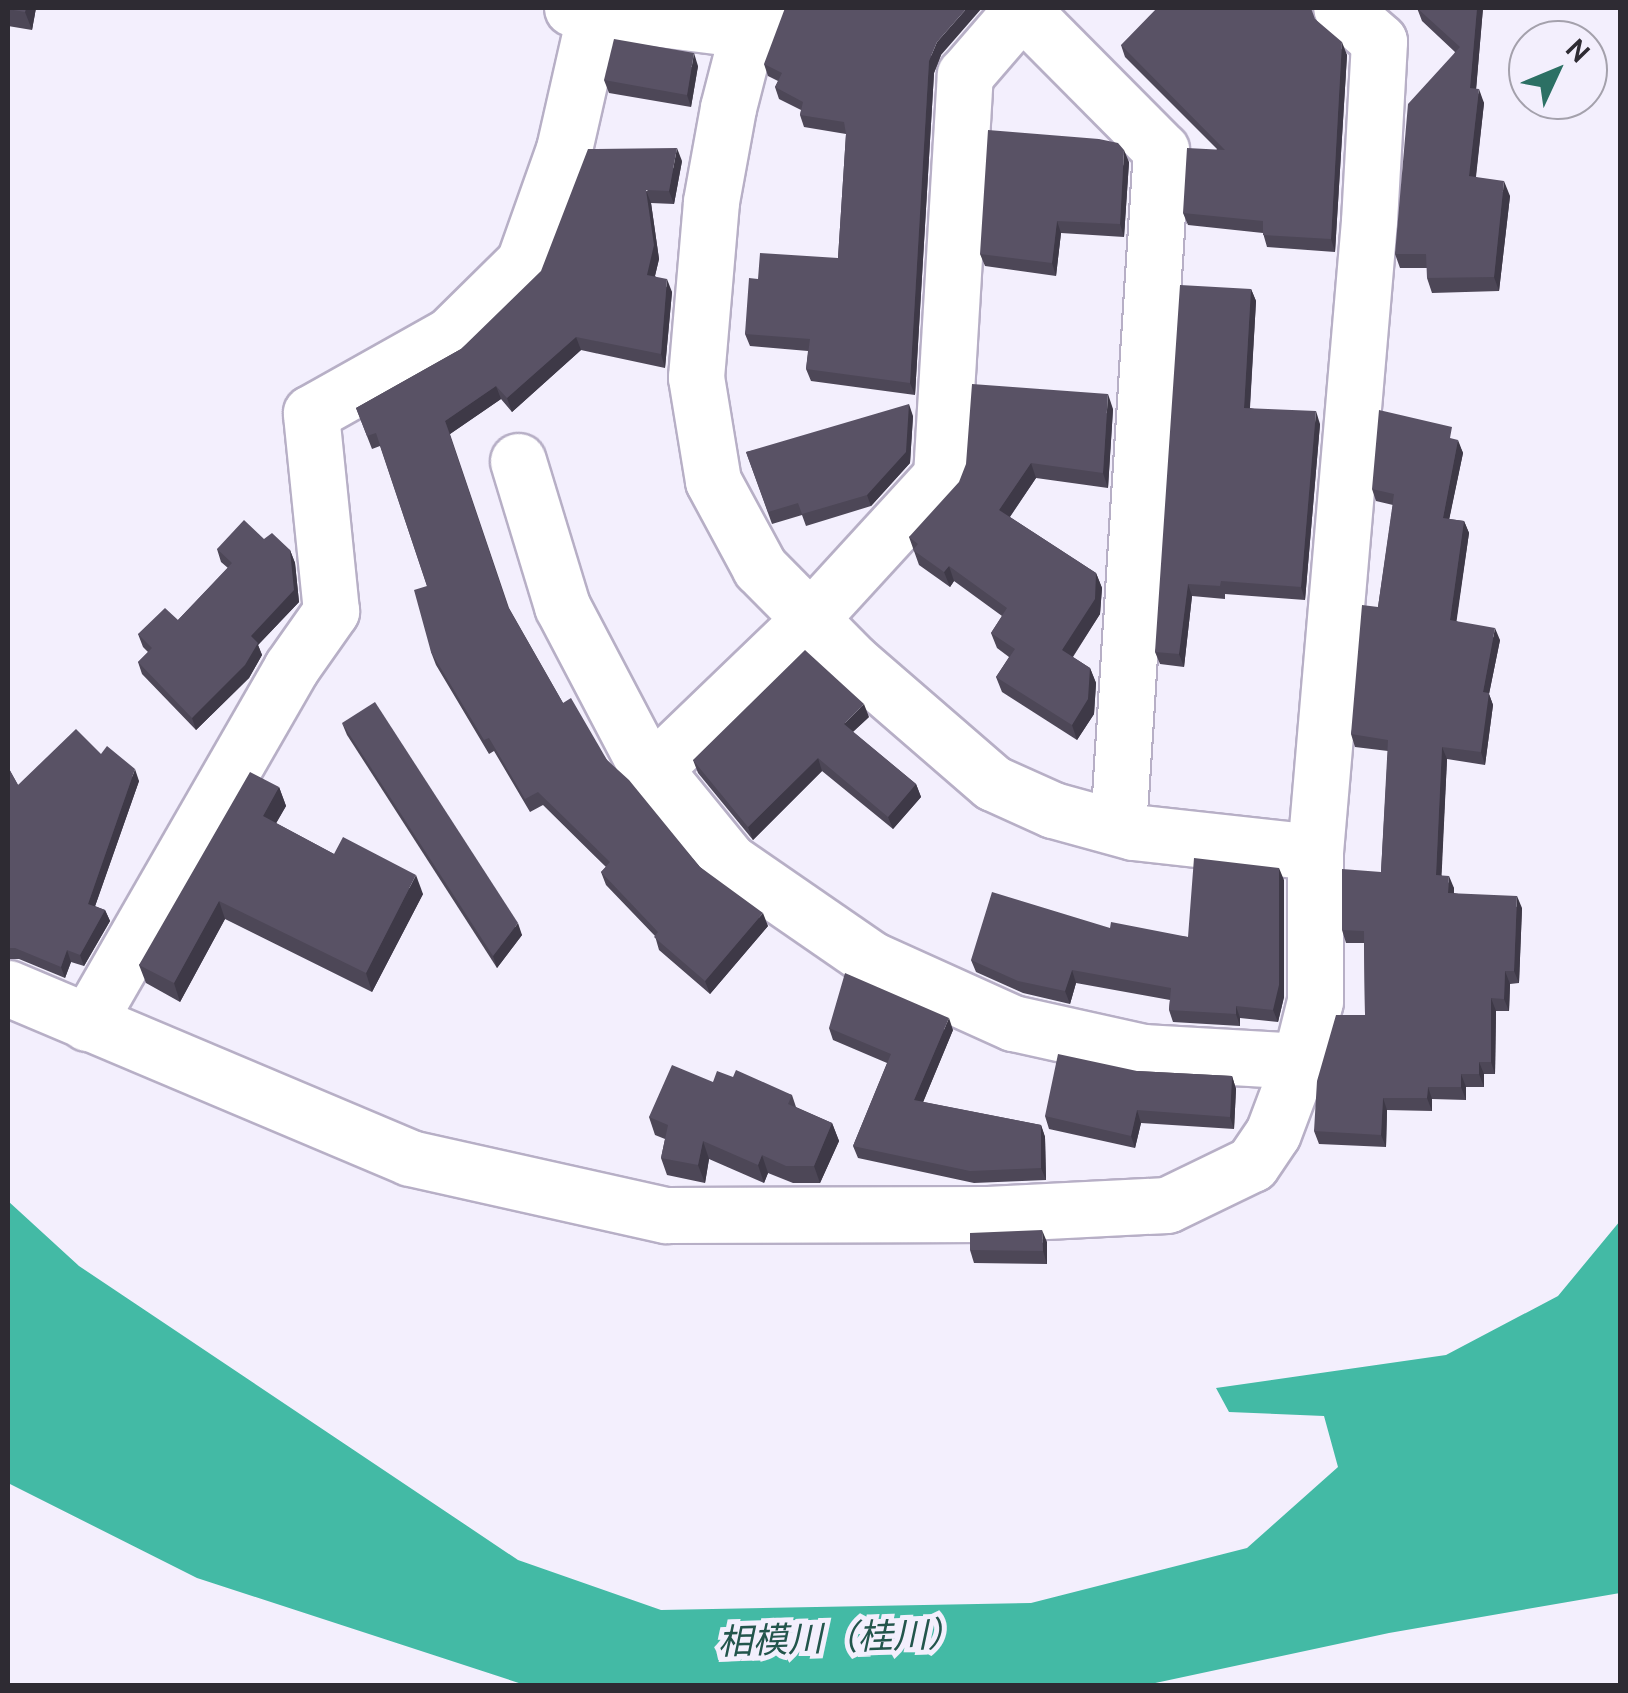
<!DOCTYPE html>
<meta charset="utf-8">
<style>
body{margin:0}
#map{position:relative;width:1628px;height:1693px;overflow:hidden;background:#f3effd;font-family:Cabin,"Noto Sans JP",sans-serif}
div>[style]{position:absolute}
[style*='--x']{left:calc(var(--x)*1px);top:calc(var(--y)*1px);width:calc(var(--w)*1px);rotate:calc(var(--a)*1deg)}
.water>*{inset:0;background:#43baa5}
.roads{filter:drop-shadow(2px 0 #b7afc6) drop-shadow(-2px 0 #b7afc6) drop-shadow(0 2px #b7afc6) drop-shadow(0 -2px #b7afc6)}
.minor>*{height:55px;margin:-27.5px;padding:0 27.5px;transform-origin:27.5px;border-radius:27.5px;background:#fff}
.wall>*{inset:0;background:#4d4757}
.shaded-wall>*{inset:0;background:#3e3947}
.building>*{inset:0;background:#595265}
span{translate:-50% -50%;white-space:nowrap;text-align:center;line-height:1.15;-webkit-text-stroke:10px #f3effd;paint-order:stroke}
.water-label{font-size:35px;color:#23554c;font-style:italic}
.frame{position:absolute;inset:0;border:10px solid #2e2b33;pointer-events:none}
.north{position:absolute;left:1508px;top:20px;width:100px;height:100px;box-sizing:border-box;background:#f3effd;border:2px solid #a4a1ac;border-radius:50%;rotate:46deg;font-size:28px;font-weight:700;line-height:40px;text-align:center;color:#2e2b33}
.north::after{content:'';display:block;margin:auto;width:35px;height:45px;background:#2c7064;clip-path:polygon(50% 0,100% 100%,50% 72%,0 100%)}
</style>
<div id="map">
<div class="water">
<i style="clip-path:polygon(8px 1201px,79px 1266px,518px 1560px,661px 1610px,1031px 1603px,1247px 1548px,1338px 1467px,1324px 1416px,1229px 1412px,1216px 1388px,1446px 1355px,1558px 1296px,1620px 1221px,1620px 1593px,1389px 1633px,1146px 1685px,525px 1685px,197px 1578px,8px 1483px)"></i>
</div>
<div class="roads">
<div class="minor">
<i style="--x:572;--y:8;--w:177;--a:7.1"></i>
<i style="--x:762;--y:8;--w:26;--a:122"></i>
<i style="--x:748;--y:30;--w:81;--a:104.4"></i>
<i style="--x:728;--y:108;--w:96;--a:100.3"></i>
<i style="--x:711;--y:202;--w:176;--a:94.9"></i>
<i style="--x:696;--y:377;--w:105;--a:80.7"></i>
<i style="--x:713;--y:481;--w:99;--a:61.6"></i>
<i style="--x:760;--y:568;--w:131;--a:45.3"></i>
<i style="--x:852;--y:661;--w:186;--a:40.9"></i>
<i style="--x:993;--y:783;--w:66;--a:24.2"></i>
<i style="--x:1053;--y:810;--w:83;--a:15.4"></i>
<i style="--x:1133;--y:832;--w:183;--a:6.3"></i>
<i style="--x:1020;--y:8;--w:200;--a:45.2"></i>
<i style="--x:1161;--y:150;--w:678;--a:93.63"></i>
<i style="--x:518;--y:461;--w:152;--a:73.1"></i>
<i style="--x:562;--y:606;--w:178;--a:62.3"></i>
<i style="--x:645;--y:764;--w:10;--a:29"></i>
<i style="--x:654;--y:769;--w:119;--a:50.8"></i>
<i style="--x:729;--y:861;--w:173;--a:34.6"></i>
<i style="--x:871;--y:959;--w:156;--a:24.3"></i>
<i style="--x:1013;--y:1023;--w:134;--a:12.5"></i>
<i style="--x:1144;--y:1052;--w:156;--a:3.3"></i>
<i style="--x:654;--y:769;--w:216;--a:-43.9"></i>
<i style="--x:810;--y:619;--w:194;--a:-47.5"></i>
<i style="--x:941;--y:476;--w:402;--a:-86.6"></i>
<i style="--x:965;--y:75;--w:87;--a:-49.2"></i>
<i style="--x:8;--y:988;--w:436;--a:22.9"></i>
<i style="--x:410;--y:1158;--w:262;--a:12.6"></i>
<i style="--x:666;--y:1215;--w:322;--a:-0.2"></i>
<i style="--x:988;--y:1214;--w:179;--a:-2.9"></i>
<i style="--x:1167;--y:1205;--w:94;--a:-25.8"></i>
<i style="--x:1252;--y:1164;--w:37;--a:-56"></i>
<i style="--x:1273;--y:1133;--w:77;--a:-69.4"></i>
<i style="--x:1300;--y:1061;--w:62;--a:-76"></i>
<i style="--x:1315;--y:1001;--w:149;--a:-90"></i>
<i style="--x:1315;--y:852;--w:633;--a:-85.11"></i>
<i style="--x:1369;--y:221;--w:180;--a:-86.8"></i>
<i style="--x:1379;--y:41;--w:50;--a:-139"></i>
<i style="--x:87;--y:1023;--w:409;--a:-60.1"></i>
<i style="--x:291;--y:668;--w:70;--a:-54.9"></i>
<i style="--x:331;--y:611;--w:199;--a:-95.8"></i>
<i style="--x:311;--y:413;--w:159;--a:-29.3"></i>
<i style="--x:450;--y:335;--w:104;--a:-44.6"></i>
<i style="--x:524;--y:262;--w:120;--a:-70.5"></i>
<i style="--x:564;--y:149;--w:139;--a:-77.2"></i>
</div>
</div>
<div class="wall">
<i style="clip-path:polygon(8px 8px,36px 8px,32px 30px,8px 26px)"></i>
<i style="clip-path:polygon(1417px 8px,1483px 8px,1476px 89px,1484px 103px,1476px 177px,1510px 196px,1499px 291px,1432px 293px,1427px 278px,1427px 268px,1400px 268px,1395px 254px,1455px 52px,1422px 21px)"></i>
<i style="clip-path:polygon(1315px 19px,1347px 55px,1335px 252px,1267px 247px,1263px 233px,1188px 225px,1183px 213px,1217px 149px,1125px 57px,1121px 45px)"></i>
<i style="clip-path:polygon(941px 55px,934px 73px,915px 395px,811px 381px,806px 369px,808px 351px,750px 346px,745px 334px,758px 279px,838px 258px,846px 134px,804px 127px,800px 115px,801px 110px,779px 99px,775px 87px,778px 81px,768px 76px,764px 64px)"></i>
<i style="clip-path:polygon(698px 66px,691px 107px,609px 93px,604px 80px)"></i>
<i style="clip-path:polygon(682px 161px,674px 204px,651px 203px,659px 259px,655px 276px,672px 292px,665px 368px,581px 350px,512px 412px,501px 399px,450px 434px,509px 608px,563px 703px,607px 760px,700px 867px,768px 926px,710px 994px,659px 950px,655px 936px,606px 885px,601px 872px,606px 867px,543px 805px,530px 812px,494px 751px,489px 754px,436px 665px,431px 652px,427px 586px,380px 446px,372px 449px,356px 408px,461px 349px)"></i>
<i style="clip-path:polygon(1129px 162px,1124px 237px,1061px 233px,1056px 276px,985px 266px,980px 254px)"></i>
<i style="clip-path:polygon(1251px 289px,1256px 301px,1250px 408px,1320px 424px,1305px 600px,1225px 594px,1225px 599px,1192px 596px,1184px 667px,1160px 664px,1155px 652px)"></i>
<i style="clip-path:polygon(1113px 409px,1108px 488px,1036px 478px,1010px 517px,1096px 573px,1102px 588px,1100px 614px,1073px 657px,1090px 668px,1096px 683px,1094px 714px,1077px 740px,1002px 692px,996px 677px,1009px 657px,997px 648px,991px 633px,1002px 616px,954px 581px,950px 587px,919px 565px,909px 537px)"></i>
<i style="clip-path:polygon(913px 416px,910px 463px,871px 506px,806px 526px,802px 515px,772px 524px,746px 452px)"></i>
<i style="clip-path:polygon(1457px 440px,1463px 453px,1449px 519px,1464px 521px,1469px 533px,1456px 621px,1500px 640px,1489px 694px,1493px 705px,1485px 765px,1447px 759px,1441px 875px,1454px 888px,1454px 893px,1522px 908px,1519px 983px,1510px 984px,1509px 1011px,1496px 1011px,1495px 1074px,1484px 1074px,1484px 1087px,1466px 1087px,1466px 1100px,1432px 1099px,1432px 1111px,1387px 1110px,1386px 1147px,1319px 1144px,1314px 1131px,1365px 1015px,1364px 943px,1346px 943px,1342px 930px,1381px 872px,1388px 751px,1355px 747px,1351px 734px,1378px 607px,1393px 505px,1376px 501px,1372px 489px)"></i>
<i style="clip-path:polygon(264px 539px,290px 550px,295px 563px,299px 602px,258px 645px,262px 655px,249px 678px,196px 730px,142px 674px,138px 662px,148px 652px,143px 647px,138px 634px,178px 620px,228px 568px,221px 562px,217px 549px)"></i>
<i style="clip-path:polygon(869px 717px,853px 732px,916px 784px,921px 797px,893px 829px,822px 771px,753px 840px,698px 773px,693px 760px)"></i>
<i style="clip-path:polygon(342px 723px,522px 935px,497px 968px,347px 735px)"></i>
<i style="clip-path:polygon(101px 754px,139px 781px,95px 906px,105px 910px,110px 921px,84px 966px,71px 962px,65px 978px,19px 959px,8px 959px,8px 767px,18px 785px)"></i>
<i style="clip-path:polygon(279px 787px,286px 806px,276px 823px,334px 854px,423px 894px,372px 992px,225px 919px,180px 1002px,146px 983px,139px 965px)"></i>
<i style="clip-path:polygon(1284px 880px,1284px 997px,1278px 1022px,1240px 1018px,1240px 1026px,1173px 1022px,1169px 1010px,1170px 1000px,1076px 983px,1070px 1004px,1023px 993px,976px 972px,971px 960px,1110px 928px,1188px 937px)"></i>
<i style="clip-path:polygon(829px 1028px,953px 1030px,923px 1102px,1041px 1125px,1045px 1137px,1046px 1180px,974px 1183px,858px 1158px,853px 1146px,887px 1063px,833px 1040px)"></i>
<i style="clip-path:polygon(1137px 1071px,1232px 1076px,1236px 1089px,1234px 1129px,1141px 1123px,1135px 1148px,1049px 1129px,1045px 1116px)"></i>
<i style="clip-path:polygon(733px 1077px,792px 1095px,796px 1107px,832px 1123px,839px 1141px,820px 1183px,793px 1183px,768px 1173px,764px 1183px,709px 1159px,705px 1183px,667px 1175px,661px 1158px,665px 1139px,655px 1135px,649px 1117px,713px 1082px)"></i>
<i style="clip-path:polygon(1047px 1242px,1047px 1264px,974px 1263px,970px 1250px)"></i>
</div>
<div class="shaded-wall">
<i style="clip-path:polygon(26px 8px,36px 8px,32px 30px,25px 12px)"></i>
<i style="clip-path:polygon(967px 8px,982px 8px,941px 55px,934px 73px,915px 395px,910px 383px,929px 61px,937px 42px)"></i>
<i style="clip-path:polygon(1477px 8px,1483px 8px,1475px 102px,1470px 88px)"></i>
<i style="clip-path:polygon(1342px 42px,1347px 55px,1335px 252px,1331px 239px)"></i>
<i style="clip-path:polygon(694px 53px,698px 66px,691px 107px,687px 95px)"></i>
<i style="clip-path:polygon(1479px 89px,1484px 103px,1474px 191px,1469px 176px)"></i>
<i style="clip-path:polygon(677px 148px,682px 161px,674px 204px,669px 191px)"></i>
<i style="clip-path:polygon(1124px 150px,1129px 162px,1124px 237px,1120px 224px)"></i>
<i style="clip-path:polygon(1504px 181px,1510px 196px,1499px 291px,1494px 277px)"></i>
<i style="clip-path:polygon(646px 190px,651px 203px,659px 259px,652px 288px,647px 275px)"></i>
<i style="clip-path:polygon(1057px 221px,1061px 233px,1056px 276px,1052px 263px)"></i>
<i style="clip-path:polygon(667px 279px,672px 292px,665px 368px,661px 354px)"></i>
<i style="clip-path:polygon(1251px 289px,1256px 301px,1249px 420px,1244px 408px)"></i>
<i style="clip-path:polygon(576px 337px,581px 350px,512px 412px,507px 398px)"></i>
<i style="clip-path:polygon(496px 386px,501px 399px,450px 434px,445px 421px)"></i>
<i style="clip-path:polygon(1108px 394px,1113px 409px,1108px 488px,1103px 473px)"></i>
<i style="clip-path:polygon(909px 404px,913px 416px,910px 463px,871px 506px,867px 495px)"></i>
<i style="clip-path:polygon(1316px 411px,1320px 424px,1305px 600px,1301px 587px)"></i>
<i style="clip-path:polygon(1458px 440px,1463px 453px,1447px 530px,1443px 518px)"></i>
<i style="clip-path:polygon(1031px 463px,1036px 478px,1004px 525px,999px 510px)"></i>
<i style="clip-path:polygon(1464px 521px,1469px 533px,1455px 632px,1450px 620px)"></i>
<i style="clip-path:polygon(290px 550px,295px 563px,299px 602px,258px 645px,262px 655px,249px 678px,196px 730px,192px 718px,251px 636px)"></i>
<i style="clip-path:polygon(949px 566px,954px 581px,950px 587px,944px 572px)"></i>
<i style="clip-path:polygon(1096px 573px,1102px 588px,1100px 614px,1067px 665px,1062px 650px)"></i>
<i style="clip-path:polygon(1188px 584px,1192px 596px,1184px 667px,1179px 654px)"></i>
<i style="clip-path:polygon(1495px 628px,1500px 640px,1489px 694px,1493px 705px,1485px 765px,1481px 752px,1483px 692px)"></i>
<i style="clip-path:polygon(1090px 668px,1096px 683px,1094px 714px,1077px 740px,1072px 725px)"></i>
<i style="clip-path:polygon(864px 704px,869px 717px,848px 736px,844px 724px)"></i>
<i style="clip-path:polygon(1442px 747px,1447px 759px,1441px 888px,1436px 875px)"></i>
<i style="clip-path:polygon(818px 758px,822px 771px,753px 840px,748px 827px)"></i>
<i style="clip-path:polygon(135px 769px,139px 781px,92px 915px,88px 904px)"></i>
<i style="clip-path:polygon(916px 784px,921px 797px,893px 829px,888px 817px)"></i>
<i style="clip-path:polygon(279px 787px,286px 806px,270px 834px,263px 816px)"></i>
<i style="clip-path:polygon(1279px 868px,1284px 880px,1284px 997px,1278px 1022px,1273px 1010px)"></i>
<i style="clip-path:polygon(416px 875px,423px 894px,372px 992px,366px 973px)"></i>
<i style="clip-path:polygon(1449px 876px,1454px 888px,1453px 905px,1448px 893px)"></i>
<i style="clip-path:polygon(1517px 896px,1522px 908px,1519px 983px,1514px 971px)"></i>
<i style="clip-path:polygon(219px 901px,225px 919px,180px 1002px,174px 983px)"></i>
<i style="clip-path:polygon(105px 910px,110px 921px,84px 966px,80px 955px)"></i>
<i style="clip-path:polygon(763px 913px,768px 926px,710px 994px,705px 981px)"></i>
<i style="clip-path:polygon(518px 923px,522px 935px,497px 968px,493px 956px)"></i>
<i style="clip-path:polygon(67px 950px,71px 962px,65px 978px,61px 967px)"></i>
<i style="clip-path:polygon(1072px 970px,1076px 983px,1070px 1004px,1065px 991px)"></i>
<i style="clip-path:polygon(1505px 971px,1510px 984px,1509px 1011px,1504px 999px)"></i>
<i style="clip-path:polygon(1491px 998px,1496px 1011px,1495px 1074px,1491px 1062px)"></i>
<i style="clip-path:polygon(1236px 1006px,1240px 1018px,1240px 1026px,1236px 1014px)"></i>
<i style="clip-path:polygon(949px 1018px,953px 1030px,919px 1112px,914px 1100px)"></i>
<i style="clip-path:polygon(1479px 1062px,1484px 1074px,1484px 1087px,1479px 1074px)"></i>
<i style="clip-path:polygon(1461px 1074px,1466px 1087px,1466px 1100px,1461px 1087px)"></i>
<i style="clip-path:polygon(1232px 1076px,1236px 1089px,1234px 1129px,1230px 1117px)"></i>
<i style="clip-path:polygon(1428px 1087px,1432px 1099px,1432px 1111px,1427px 1098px)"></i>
<i style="clip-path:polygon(1383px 1098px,1387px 1110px,1386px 1147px,1381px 1135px)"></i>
<i style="clip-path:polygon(1137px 1110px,1141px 1123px,1135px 1148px,1131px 1136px)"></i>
<i style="clip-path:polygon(832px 1123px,839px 1141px,820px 1183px,814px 1166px)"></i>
<i style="clip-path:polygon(1041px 1125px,1045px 1137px,1046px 1180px,1041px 1168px)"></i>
<i style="clip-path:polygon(703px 1141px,709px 1159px,705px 1183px,698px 1165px)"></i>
<i style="clip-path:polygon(762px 1155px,768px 1173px,764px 1183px,758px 1165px)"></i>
<i style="clip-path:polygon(1042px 1230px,1047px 1242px,1047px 1264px,1043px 1251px)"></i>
</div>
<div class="building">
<i style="clip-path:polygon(8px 8px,26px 8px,25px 12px,8px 9px)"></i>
<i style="clip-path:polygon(785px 8px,967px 8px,937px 42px,929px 61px,910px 383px,806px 369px,810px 339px,745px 334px,749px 278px,758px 279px,760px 253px,838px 258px,846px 134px,844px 122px,800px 115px,803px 102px,775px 87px,782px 73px,764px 64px)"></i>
<i style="clip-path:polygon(1157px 8px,1311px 8px,1315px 19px,1342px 42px,1331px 239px,1263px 235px,1263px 221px,1183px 213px,1187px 148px,1225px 150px,1121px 45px)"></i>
<i style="clip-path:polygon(1417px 8px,1477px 8px,1470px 88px,1479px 89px,1469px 176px,1504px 181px,1494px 277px,1427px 278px,1426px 254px,1395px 254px,1408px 104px,1460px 47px)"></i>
<i style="clip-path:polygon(614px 39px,694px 53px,687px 95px,604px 80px)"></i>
<i style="clip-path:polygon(988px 130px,1099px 139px,1118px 143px,1124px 150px,1120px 224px,1057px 221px,1052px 263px,980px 254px)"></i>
<i style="clip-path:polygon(677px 148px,669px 191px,646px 190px,654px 245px,647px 275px,667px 279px,661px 354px,576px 337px,507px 398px,496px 386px,445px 421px,508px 607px,563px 703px,571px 698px,607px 760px,629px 780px,700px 867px,763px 913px,705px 981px,654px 937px,658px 932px,601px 872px,610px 862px,538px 792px,525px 799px,489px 738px,484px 740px,431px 652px,414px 590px,427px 586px,376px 433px,367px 436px,356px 408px,461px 349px,541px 271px,588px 149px)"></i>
<i style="clip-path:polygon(1180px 285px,1251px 289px,1244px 408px,1316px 411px,1301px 587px,1221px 581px,1220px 586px,1188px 584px,1179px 654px,1155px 652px)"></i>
<i style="clip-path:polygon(972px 384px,1108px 394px,1103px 473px,1031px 463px,999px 510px,1096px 573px,1095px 599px,1062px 650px,1090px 668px,1088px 699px,1072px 725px,996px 677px,1015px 649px,991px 633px,1007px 608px,949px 566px,944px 572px,913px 550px,918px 544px,909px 537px,959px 482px,966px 464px)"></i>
<i style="clip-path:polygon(909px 404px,906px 452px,867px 495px,802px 514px,798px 503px,768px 512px,746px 452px)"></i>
<i style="clip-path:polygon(1379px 410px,1452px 427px,1450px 438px,1458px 440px,1443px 518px,1464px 521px,1450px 620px,1495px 628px,1483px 692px,1489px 693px,1481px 752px,1442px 747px,1436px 875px,1449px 876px,1448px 893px,1517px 896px,1514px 971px,1505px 971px,1504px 999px,1491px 998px,1491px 1062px,1479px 1062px,1479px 1074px,1461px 1074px,1461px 1087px,1428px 1087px,1427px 1098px,1383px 1098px,1381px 1135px,1314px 1131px,1317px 1081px,1336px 1015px,1365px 1015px,1364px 931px,1342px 930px,1342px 869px,1381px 872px,1388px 740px,1351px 734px,1362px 605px,1378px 607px,1394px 494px,1372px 489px)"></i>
<i style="clip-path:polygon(244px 520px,264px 539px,272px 533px,290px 550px,294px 590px,251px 636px,258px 643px,245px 665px,192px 718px,138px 662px,152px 648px,138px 634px,165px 608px,178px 620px,232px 563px,217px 549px)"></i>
<i style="clip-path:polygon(805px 650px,864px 704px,844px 724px,916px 784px,888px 817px,818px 758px,748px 827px,693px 760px)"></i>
<i style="clip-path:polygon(375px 702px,518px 923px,493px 956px,342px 723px)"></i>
<i style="clip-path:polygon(76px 729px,101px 754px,107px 746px,135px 769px,88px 904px,105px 910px,80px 955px,67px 950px,61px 967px,15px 948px,8px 948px,8px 767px,18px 785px)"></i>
<i style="clip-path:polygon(250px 772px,279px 787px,263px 816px,334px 854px,343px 837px,416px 875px,366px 973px,219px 901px,174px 983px,139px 965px)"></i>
<i style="clip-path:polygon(1194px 858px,1279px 868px,1279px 985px,1273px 1010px,1236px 1006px,1236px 1014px,1169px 1010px,1171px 988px,1072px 970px,1065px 991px,1018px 981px,971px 960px,992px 892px,1110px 928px,1111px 922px,1188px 937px)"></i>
<i style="clip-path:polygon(845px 973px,949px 1018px,914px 1100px,1041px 1125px,1041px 1168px,970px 1171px,853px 1146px,891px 1054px,829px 1028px)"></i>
<i style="clip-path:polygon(1058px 1054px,1137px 1071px,1232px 1076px,1230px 1117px,1137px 1110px,1131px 1136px,1045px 1116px)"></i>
<i style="clip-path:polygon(672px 1065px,713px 1082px,717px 1071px,733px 1077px,736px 1070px,792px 1095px,788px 1104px,832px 1123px,814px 1166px,786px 1166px,762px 1155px,758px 1165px,703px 1141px,698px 1165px,661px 1158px,668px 1125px,649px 1117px)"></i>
<i style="clip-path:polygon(1042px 1230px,1043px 1251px,970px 1250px,970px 1233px)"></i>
</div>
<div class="water-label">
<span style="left:840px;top:1638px;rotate:-2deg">相模川（桂川）</span>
</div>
<div class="frame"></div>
<div class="north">N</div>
</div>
